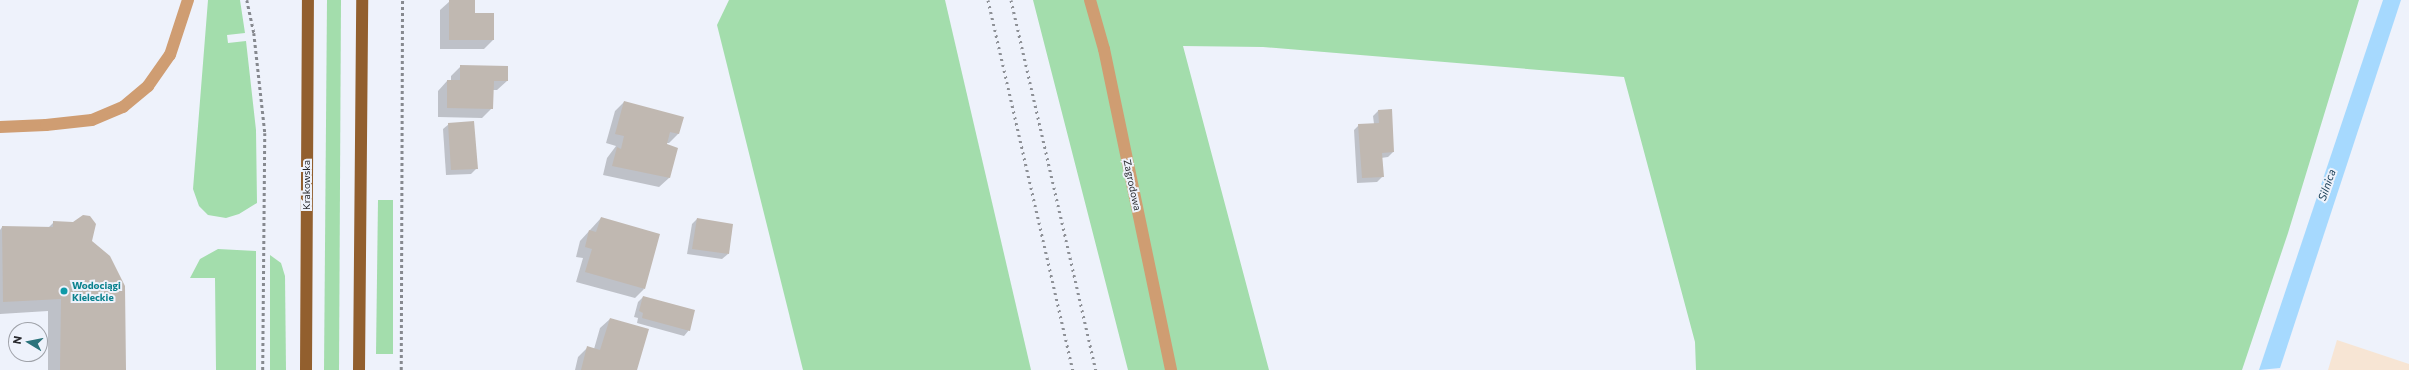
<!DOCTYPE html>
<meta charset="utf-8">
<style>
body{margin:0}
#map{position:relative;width:2409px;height:370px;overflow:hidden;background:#eef2fb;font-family:Commissioner,sans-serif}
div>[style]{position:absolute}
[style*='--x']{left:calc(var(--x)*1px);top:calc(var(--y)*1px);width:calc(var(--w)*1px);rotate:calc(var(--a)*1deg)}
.industrial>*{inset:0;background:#f7e5d4}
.green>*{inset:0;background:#a3ddac}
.water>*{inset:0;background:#a6d9fe}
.shadow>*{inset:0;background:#0003}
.building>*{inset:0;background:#c0b8b1}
.path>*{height:2.5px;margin-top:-1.25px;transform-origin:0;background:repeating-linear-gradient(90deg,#86898f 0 3px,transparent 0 6px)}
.minor>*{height:12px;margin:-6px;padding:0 6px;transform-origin:6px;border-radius:6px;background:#cf9d72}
.major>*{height:12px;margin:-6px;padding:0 6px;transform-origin:6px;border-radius:6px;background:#925f2e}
.rail>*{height:3px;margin-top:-1.5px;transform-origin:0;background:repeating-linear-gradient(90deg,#8d9096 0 2px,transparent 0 6px)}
.dots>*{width:11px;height:11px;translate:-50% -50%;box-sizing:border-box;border:2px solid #eef2fb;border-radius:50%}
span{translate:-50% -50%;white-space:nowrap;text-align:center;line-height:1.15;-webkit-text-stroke:4px #eef2fb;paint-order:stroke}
.street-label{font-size:10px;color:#28292d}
.culture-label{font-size:10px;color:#0d838f;font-weight:700}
.left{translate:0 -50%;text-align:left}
.water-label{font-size:11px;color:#10374f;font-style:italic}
.north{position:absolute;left:8px;top:322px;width:40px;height:40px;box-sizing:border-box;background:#eef2fb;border:1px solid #9fa2a9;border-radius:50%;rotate:280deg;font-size:11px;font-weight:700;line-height:16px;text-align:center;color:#28292d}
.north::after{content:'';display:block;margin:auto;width:14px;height:18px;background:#2a737b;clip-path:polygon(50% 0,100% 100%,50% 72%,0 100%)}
</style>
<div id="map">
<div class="industrial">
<i style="clip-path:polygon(2337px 340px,2409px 364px,2409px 370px,2328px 370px)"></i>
</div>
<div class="green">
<i style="clip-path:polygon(208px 0,240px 0,245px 33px,227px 35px,228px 43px,246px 41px,256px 130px,257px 203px,239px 214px,226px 218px,208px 215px,199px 206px,193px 189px)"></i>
<i style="clip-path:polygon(327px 0,341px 0,339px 370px,324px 370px)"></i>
<i style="clip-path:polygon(729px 0,945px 0,1031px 370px,803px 370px,717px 25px)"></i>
<i style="clip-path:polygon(1033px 0,2359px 0,2288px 233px,2242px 370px,1696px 370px,1695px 342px,1624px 77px,1263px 47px,1183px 46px,1269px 370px,1128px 370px)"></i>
<i style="clip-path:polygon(378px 200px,393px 200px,393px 354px,376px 354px)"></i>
<i style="clip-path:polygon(218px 249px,256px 251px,256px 370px,216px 370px,215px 278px,190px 278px,200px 259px)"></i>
<i style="clip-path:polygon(270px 255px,281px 263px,285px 276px,286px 370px,270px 370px)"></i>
</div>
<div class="water">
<i style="clip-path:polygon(2383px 0,2401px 0,2280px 368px,2259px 370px)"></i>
</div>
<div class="shadow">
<i style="clip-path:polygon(450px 1px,474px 14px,493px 40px,484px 49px,440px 49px,440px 10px)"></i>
<i style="clip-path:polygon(461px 66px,507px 81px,497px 90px,492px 90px,492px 108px,482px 118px,438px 117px,438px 91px,447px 81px,451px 81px,451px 76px)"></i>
<i style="clip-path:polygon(624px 102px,682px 118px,678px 134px,669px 143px,666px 143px,669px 178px,659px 187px,603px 175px,607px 158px,616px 146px,606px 143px,615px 111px)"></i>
<i style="clip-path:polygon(1391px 110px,1393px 152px,1388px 157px,1381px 158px,1383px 176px,1377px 182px,1357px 183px,1354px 130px,1359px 125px,1374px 124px,1373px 116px,1378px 111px)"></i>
<i style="clip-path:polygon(449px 124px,476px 169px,471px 174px,446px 175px,443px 129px)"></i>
<i style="clip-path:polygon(601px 218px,644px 289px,635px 298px,576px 282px,583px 258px,576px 257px,580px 241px)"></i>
<i style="clip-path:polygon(697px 219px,728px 254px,722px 259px,687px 254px,692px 224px)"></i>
<i style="clip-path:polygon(54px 222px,91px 242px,124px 370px,48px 370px,48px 311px,0 314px,0 230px,2px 227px,48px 228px)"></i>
<i style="clip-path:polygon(643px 297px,689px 330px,684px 336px,637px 323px,638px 318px,634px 317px,638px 302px)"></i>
<i style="clip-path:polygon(610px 319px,636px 370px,575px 370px,578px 357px,588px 347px,594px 349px,600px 328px)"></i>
</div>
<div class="building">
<i style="clip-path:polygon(449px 0,475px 0,475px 13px,494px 13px,494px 40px,449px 40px)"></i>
<i style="clip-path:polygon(460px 65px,508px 66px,508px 81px,494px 81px,493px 109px,447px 108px,447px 80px,460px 80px)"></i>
<i style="clip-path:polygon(624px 101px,684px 117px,679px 134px,670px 132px,667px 144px,678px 148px,670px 178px,612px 166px,617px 147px,621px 149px,624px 136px,615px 134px)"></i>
<i style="clip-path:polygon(1392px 109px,1394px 152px,1382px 153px,1384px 177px,1362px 178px,1358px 124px,1379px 123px,1378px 110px)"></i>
<i style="clip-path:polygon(474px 121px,478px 169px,451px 170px,448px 123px)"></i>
<i style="clip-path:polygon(83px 215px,90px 216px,96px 224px,92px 241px,110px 256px,125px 286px,126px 370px,60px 370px,61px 299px,3px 302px,2px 226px,53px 227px,53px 221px,73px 222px)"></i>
<i style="clip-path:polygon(601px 217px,660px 234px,645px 289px,585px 272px,592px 249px,585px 247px,589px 230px,596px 232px)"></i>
<i style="clip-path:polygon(697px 218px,733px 224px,729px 254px,692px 249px)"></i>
<i style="clip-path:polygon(643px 296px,695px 310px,690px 331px,642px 318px,643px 313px,639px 311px)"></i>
<i style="clip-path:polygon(610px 318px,649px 329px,637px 370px,581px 370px,587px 346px,600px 350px)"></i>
</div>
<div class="path">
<i style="--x:247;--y:0;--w:34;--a:78"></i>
<i style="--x:254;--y:33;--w:101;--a:83.7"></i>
<i style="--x:265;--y:133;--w:237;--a:90.5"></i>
<i style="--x:401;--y:370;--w:370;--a:-89.8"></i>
</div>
<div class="minor">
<i style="--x:1090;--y:0;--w:51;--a:74.1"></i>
<i style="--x:1104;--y:49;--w:328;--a:78.2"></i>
<i style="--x:0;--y:127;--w:46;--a:-2.5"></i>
<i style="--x:46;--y:125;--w:46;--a:-6.2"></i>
<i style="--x:92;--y:120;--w:34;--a:-23"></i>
<i style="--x:123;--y:107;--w:33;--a:-40"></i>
<i style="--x:148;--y:86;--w:38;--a:-55"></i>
<i style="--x:170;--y:55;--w:58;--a:-71.9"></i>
</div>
<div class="major">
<i style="--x:306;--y:370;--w:370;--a:-89.7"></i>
<i style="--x:359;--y:370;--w:370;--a:-89.5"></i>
</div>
<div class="rail">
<i style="--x:988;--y:0;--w:380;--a:77.1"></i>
<i style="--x:1011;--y:0;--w:380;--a:77.1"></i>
</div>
<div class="dots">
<i style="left:64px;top:291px;background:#0f9aa8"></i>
</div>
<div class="street-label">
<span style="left:307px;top:185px;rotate:-90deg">Krakowska</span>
<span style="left:1132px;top:185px;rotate:78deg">Zagrodowa</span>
</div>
<div class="culture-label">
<span class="left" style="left:72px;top:291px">Wodociągi<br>Kieleckie</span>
</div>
<div class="water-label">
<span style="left:2327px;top:185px;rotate:-71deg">Silnica</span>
</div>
<div class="north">N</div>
</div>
